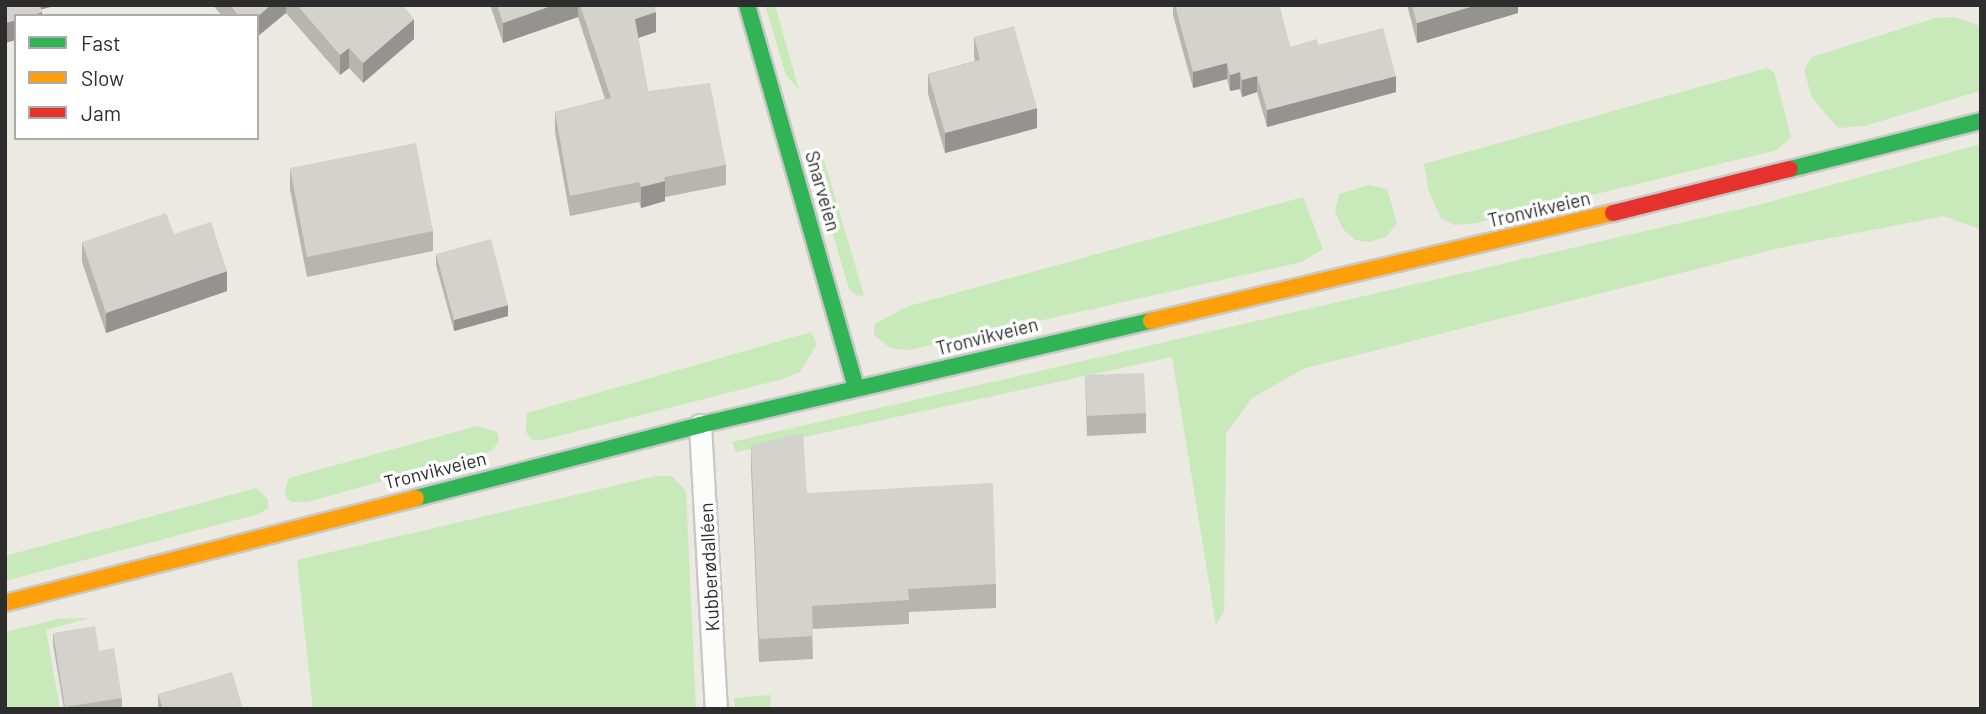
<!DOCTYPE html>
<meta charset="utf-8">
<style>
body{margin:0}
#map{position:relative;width:1986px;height:714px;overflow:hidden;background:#ebe9e2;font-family:Barlow,sans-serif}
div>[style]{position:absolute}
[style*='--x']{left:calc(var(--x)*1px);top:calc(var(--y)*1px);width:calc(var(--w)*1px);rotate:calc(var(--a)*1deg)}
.green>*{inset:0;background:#c8e9b9}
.roads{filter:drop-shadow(2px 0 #c8c8c7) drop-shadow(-2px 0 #c8c8c7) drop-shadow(0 2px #c8c8c7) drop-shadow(0 -2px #c8c8c7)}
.lane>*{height:21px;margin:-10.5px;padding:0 10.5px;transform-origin:10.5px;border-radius:10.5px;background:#fcfcfb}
.fast>*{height:16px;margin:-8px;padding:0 8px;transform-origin:8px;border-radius:8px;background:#30b455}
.slow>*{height:16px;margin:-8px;padding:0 8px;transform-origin:8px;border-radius:8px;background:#ff9f0a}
.jam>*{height:16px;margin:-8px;padding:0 8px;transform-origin:8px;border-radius:8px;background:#e5322d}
.wall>*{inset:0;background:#b6b5b0}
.shaded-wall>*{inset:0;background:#949390}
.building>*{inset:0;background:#d4d2cd}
span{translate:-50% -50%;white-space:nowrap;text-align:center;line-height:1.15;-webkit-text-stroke:7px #fff;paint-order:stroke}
.street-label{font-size:19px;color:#2d2d2d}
.frame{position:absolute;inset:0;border:7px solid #2d2d2d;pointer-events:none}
.legend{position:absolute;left:14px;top:14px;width:245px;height:126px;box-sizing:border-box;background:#fff;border:2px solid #ababab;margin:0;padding:9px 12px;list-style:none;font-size:21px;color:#2d2d2d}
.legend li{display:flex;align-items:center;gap:14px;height:35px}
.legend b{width:35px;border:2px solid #ababab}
</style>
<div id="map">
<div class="green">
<i style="clip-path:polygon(765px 5px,775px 5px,799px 90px,786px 75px)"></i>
<i style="clip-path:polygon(1954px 17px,1981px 26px,1979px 91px,1865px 126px,1838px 128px,1812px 98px,1804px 70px,1812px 57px,1935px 18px)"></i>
<i style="clip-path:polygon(1767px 68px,1774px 72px,1791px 137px,1777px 150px,1477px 223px,1454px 225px,1441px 218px,1429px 192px,1424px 164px)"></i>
<i style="clip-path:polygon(1981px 144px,1981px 230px,1944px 216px,1784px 247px,1305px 368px,1252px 398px,1226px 433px,1224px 611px,1216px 625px,1172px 357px,736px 452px,732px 442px,1758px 205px)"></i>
<i style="clip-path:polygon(821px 150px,864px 295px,857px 296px,849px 289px,813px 166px,813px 153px)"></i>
<i style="clip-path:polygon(1369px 185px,1387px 189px,1397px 223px,1386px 237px,1369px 242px,1355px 240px,1343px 229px,1335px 212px,1339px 194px)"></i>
<i style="clip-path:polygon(1303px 197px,1323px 249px,1302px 262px,909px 350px,890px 348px,874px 335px,874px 324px,909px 306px)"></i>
<i style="clip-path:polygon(811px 332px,817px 344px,800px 372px,779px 380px,543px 440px,532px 440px,526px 432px,527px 413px)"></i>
<i style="clip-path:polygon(477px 426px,497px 432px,499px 442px,491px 451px,307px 502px,291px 502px,284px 494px,289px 478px)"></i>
<i style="clip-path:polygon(656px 476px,672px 476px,686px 491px,696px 709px,313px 709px,297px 560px)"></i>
<i style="clip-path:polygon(256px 488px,268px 499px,268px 508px,259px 514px,5px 581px,5px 556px)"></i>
<i style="clip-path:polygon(90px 618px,46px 630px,60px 709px,5px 709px,5px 632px,58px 619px)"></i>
<i style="clip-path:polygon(771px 695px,770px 709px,735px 709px,734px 698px)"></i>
</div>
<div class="roads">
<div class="lane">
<i style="--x:700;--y:425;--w:284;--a:86.8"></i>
</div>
<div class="fast">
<i style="--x:747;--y:5;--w:398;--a:74.1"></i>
<i style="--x:1790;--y:169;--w:197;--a:-14.1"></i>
<i style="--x:416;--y:498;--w:293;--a:-14.4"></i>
<i style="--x:700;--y:425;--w:463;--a:-13"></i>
</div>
<div class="slow">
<i style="--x:1151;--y:321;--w:474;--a:-13.2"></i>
<i style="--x:5;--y:603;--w:424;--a:-14.3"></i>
</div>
<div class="jam">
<i style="--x:1613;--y:213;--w:182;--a:-14"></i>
</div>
</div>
<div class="wall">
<i style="clip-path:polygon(213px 5px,403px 5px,414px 39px,363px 83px,349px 68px,340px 75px,286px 13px,257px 16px,222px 16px)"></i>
<i style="clip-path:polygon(490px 5px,654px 5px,656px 32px,638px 38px,648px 91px,726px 165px,726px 185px,665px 197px,665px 201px,641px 208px,639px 202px,570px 216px,555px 132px,555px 112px,605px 99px,578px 17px,503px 43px)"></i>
<i style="clip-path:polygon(1173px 5px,1279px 5px,1290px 47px,1318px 45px,1396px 92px,1267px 127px,1257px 92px,1242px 97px,1240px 89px,1230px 91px,1227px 79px,1193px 88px,1173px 15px)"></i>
<i style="clip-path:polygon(1407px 5px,1518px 5px,1518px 13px,1417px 43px)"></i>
<i style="clip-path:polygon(974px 37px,1037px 128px,945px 153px,928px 94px,928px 74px,975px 61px,974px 57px)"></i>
<i style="clip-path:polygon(290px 168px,433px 231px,433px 251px,307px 277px,290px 189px)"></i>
<i style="clip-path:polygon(174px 234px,227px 291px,106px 333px,82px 262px,82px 242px)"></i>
<i style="clip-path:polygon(436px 254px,508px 316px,454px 331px,436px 265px)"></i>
<i style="clip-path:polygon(1085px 375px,1146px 413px,1146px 433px,1087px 436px)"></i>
<i style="clip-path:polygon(751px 445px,807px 493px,996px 584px,996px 608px,909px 612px,909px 624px,812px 629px,813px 659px,759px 662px,751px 468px)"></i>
<i style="clip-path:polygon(53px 633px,99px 651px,122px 698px,122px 709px,64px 709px,53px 644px)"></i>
<i style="clip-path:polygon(158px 694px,243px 709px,158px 709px)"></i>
</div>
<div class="shaded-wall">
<i style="clip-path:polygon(36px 5px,58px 5px,36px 11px)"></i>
<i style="clip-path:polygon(271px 5px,286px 5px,286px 13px,257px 37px,257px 17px)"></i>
<i style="clip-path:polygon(554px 5px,578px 5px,578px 17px,503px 43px,503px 23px)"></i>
<i style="clip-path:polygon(1477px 5px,1518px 5px,1518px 13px,1417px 43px,1417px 23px)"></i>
<i style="clip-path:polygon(42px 12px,42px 16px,30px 16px)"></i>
<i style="clip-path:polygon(656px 12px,656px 32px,635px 39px,635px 19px)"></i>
<i style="clip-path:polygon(414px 19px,414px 39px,363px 83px,363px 63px)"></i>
<i style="clip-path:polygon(16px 20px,16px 40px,5px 43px,5px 23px)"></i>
<i style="clip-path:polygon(349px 48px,349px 68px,340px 75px,340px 55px)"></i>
<i style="clip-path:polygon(1227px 63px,1227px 79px,1193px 88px,1193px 72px)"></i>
<i style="clip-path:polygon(1240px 72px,1240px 89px,1230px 91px,1230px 75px)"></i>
<i style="clip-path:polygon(1257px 76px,1257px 92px,1242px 97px,1242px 80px)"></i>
<i style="clip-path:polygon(1396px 76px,1396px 92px,1267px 127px,1267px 110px)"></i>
<i style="clip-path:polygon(1037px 108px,1037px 128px,945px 153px,945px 133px)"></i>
<i style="clip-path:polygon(665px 181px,665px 201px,641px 208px,641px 187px)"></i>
<i style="clip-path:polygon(227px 271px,227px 291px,106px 333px,106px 313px)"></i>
<i style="clip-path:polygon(508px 305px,508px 316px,454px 331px,454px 320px)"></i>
</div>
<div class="building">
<i style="clip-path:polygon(5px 5px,40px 5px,42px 12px,30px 16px,16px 16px,16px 20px,5px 23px)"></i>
<i style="clip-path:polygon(230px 5px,271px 5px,257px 17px,257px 16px,239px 16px)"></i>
<i style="clip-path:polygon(297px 5px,403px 5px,414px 19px,363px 63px,349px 48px,340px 55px)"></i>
<i style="clip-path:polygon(497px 5px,554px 5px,503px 23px)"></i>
<i style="clip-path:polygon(580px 5px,654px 5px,656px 12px,635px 19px,648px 91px,710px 83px,726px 165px,664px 177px,665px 181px,641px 187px,639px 182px,570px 196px,555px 112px,611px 98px)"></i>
<i style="clip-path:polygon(1175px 5px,1279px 5px,1290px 47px,1317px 39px,1318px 45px,1383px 28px,1396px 76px,1267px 110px,1257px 76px,1242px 80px,1240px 72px,1230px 75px,1227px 63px,1193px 72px)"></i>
<i style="clip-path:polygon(1412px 5px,1477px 5px,1417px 23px)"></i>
<i style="clip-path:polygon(1014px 26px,1037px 108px,945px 133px,928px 74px,980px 60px,974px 37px)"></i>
<i style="clip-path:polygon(416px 143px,433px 231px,307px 257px,290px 168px)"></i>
<i style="clip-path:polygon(166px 213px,174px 234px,211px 222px,227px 271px,106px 313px,82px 242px)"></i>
<i style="clip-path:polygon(491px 239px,508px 305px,454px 320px,436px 254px)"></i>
<i style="clip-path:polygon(1144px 373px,1146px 413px,1087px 416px,1085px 375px)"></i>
<i style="clip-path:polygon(803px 433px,807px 493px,993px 483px,996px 584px,908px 589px,909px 600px,812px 606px,813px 636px,759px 639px,751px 445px)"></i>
<i style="clip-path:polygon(95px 626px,99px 651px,114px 648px,122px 698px,65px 707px,53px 633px)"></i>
<i style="clip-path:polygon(232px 672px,243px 709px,163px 709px,158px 694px)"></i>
</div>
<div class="street-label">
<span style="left:823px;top:191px;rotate:74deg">Snarveien</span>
<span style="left:1539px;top:209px;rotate:-13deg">Tronvikveien</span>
<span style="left:987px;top:336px;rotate:-14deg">Tronvikveien</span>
<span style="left:435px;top:470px;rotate:-14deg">Tronvikveien</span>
<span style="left:709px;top:567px;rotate:-93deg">Kubberødalléen</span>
</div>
<div class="frame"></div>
<ul class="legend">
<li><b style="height:9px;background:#30b455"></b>Fast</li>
<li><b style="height:9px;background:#ff9f0a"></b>Slow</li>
<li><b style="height:9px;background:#e5322d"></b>Jam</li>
</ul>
</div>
